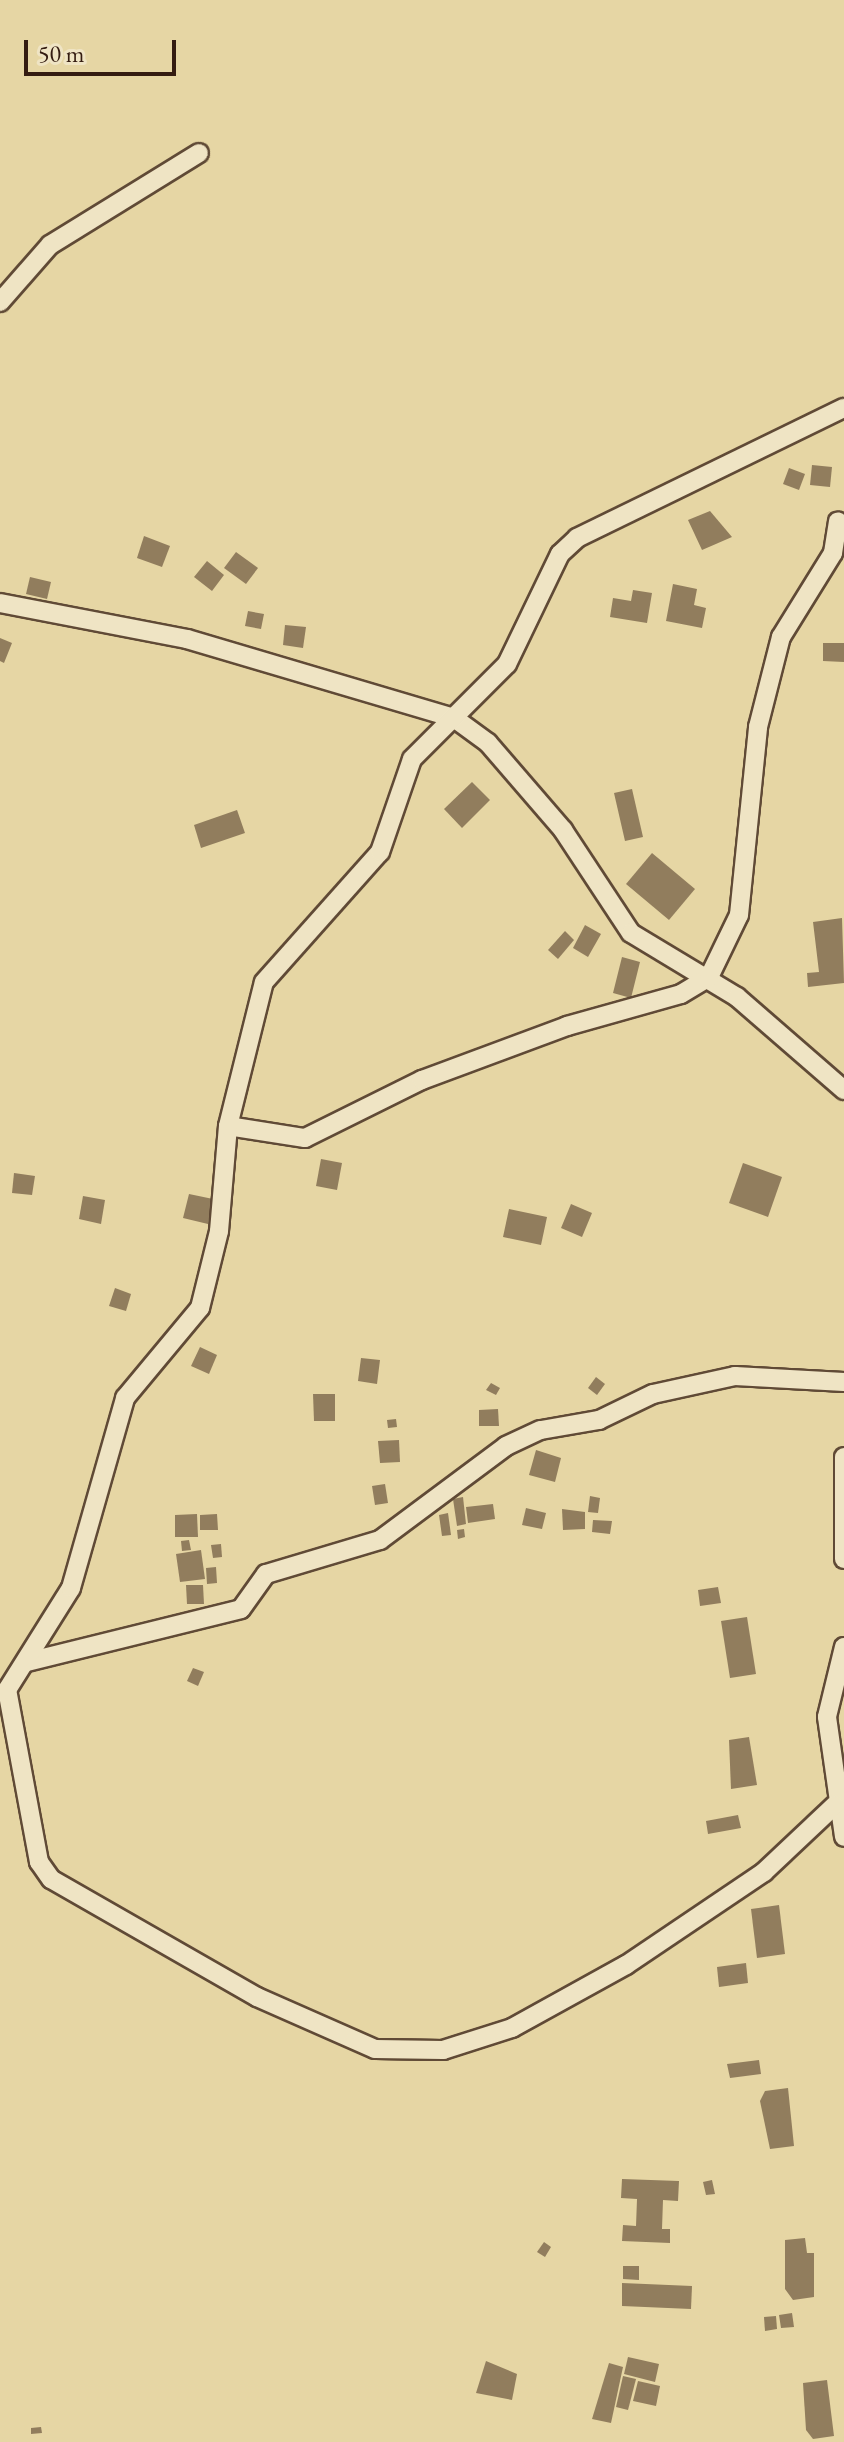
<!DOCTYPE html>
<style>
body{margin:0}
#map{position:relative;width:844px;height:2442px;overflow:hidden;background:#e6d6a4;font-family:"EB Garamond",serif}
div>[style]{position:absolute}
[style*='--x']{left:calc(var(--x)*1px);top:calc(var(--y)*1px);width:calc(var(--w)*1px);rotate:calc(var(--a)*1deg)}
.building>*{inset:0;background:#917d5d}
.roads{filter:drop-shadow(2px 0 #604a36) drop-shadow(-2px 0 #604a36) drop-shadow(0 2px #604a36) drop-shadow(0 -2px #604a36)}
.minor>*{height:18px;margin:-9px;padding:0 9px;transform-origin:9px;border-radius:9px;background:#efe4c4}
span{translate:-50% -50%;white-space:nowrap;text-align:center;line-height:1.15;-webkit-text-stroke:7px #efe4c4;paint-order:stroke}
.scale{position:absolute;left:24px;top:40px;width:152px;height:36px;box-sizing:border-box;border:4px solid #341c11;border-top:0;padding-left:10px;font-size:24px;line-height:28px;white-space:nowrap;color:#341c11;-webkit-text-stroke:6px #efe4c4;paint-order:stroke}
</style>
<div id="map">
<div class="building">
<i style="clip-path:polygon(812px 465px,832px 467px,830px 487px,810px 485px)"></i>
<i style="clip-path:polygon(789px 468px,805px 474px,799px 490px,783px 484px)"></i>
<i style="clip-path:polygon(710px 511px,732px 537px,702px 550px,688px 520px)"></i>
<i style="clip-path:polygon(144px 536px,170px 546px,162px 567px,137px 558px)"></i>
<i style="clip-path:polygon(236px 552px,258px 568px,246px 584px,224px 568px)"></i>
<i style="clip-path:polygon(207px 561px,224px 575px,212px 591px,194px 577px)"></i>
<i style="clip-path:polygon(30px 577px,51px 582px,47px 599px,26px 594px)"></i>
<i style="clip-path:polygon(673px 584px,697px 589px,694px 605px,706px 608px,702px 628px,666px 621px)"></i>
<i style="clip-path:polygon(633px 590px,652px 593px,647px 623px,610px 617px,613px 598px,631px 601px)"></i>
<i style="clip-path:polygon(248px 611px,264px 614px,261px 629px,245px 626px)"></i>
<i style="clip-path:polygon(285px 625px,306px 627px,303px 648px,283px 645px)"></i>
<i style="clip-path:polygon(0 638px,12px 643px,4px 663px,0 661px)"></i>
<i style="clip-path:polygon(823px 643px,844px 643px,844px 662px,823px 661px)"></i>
<i style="clip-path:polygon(472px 782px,490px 800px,462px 828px,444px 809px)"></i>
<i style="clip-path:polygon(632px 789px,643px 837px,625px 841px,614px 793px)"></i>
<i style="clip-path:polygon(237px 810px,245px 833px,201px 848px,194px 825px)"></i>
<i style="clip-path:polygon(652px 853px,695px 889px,669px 920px,626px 884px)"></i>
<i style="clip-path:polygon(842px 918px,844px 983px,808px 987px,807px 973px,819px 972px,813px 922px)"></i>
<i style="clip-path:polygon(585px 925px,601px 934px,588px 957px,573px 948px)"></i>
<i style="clip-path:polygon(565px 931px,574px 940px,558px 959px,548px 950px)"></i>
<i style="clip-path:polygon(622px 957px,640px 962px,631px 998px,613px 993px)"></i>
<i style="clip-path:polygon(321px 1159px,342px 1163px,337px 1190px,316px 1186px)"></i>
<i style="clip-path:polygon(743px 1163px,782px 1177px,768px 1217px,729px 1203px)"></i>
<i style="clip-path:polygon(14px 1173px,35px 1176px,32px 1195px,12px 1193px)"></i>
<i style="clip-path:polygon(189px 1194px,213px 1199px,208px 1224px,183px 1218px)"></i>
<i style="clip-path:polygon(83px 1196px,105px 1200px,101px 1224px,79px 1219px)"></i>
<i style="clip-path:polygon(571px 1204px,592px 1213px,582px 1237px,561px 1228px)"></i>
<i style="clip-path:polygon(509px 1209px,547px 1217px,541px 1245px,503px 1237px)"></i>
<i style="clip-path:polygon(115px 1288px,131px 1294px,126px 1311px,109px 1306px)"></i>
<i style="clip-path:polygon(200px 1347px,217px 1355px,209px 1374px,191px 1366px)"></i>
<i style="clip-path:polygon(361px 1358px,380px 1360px,377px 1384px,358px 1381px)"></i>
<i style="clip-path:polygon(596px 1377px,605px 1384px,597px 1395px,588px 1388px)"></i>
<i style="clip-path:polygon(491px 1383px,500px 1388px,496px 1395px,486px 1390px)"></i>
<i style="clip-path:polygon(313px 1394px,335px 1394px,335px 1421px,314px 1421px)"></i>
<i style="clip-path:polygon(498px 1409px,499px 1426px,479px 1426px,479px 1410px)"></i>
<i style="clip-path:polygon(396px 1419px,397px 1427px,388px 1428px,387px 1420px)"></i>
<i style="clip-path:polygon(399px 1440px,400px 1462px,380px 1463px,378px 1441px)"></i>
<i style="clip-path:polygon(536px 1450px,561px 1458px,555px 1482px,529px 1475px)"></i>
<i style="clip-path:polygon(385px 1484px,388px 1503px,375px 1505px,372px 1486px)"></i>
<i style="clip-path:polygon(590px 1496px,600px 1498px,598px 1513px,588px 1512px)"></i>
<i style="clip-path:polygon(463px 1497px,466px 1524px,457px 1526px,453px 1499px)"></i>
<i style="clip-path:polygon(493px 1504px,495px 1519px,468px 1523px,466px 1507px)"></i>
<i style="clip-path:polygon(526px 1508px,546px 1513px,542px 1529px,522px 1525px)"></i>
<i style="clip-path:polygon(562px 1509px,585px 1512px,585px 1529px,563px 1530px)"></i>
<i style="clip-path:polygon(448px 1513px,451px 1535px,442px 1536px,439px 1515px)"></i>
<i style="clip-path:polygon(197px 1514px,198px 1537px,175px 1537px,175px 1515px)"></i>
<i style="clip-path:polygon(217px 1514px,218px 1530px,200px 1530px,200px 1515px)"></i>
<i style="clip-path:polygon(593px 1520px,612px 1521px,610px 1534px,592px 1532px)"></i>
<i style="clip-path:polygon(464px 1529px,465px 1537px,458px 1539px,457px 1530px)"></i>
<i style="clip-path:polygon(189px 1540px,191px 1550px,182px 1551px,181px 1541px)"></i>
<i style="clip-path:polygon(221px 1544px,222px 1557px,213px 1558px,211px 1545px)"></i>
<i style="clip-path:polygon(201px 1550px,205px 1579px,180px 1582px,176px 1554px)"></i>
<i style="clip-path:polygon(216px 1567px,217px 1583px,207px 1584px,206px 1568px)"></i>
<i style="clip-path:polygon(186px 1585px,203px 1585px,204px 1604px,187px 1604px)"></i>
<i style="clip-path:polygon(718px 1587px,721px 1603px,700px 1606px,698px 1590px)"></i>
<i style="clip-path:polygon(747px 1617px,756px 1674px,730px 1678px,721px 1621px)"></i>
<i style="clip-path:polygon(193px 1668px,204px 1672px,198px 1686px,187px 1681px)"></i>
<i style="clip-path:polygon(749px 1737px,757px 1785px,731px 1789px,729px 1740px)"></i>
<i style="clip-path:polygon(738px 1815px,741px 1828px,708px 1834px,706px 1821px)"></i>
<i style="clip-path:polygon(779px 1905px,785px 1954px,757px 1958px,751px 1909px)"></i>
<i style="clip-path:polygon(746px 1963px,748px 1983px,719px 1987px,717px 1967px)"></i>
<i style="clip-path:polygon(759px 2060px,761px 2074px,730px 2078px,727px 2064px)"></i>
<i style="clip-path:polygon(788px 2088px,794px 2146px,770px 2149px,760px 2101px,765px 2091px)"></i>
<i style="clip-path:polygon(622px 2179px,679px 2181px,678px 2201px,663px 2200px,662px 2229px,670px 2229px,670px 2243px,622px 2241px,623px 2225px,636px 2226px,637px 2199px,621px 2198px)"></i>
<i style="clip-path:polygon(712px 2180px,715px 2194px,706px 2195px,703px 2182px)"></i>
<i style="clip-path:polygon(805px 2238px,807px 2253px,814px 2253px,814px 2297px,793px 2300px,785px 2289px,785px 2240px)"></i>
<i style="clip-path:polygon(544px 2242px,551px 2247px,545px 2257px,537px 2252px)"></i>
<i style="clip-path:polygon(623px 2266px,639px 2266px,639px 2280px,623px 2279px)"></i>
<i style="clip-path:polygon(622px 2283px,692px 2286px,691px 2309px,622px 2306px)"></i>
<i style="clip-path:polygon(792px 2313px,794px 2327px,781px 2328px,779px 2315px)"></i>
<i style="clip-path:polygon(776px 2316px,777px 2329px,765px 2331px,764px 2317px)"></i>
<i style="clip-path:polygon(628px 2357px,659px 2364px,655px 2382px,624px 2374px)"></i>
<i style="clip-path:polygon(486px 2361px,517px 2374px,512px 2400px,476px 2393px)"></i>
<i style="clip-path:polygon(609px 2363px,623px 2367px,611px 2423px,592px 2419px)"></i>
<i style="clip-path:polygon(623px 2376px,636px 2379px,628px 2410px,616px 2407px)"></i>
<i style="clip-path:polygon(827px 2380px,834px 2436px,813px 2439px,806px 2430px,803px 2383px)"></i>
<i style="clip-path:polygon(638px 2381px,660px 2386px,656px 2406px,633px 2401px)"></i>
<i style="clip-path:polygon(41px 2427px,42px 2433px,31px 2434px,31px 2428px)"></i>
</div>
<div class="roads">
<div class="minor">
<i style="--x:0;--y:302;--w:76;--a:-48.7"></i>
<i style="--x:50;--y:245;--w:175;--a:-31.7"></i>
<i style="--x:0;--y:603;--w:190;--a:10.9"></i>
<i style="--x:187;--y:639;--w:278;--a:16.5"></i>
<i style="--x:454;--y:718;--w:42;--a:36.3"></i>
<i style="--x:488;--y:743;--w:115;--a:49.2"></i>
<i style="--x:563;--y:830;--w:123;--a:56.6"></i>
<i style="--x:631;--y:933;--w:124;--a:31.1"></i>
<i style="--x:737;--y:997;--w:142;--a:41"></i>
<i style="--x:228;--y:1126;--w:78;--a:8.9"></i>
<i style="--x:305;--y:1138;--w:131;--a:-26.4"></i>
<i style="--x:422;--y:1080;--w:155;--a:-20.4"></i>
<i style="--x:567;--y:1026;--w:118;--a:-15.7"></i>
<i style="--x:681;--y:994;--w:33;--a:-31"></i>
<i style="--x:709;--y:977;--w:69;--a:-64.2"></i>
<i style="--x:739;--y:915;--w:189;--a:-84.2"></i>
<i style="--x:758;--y:727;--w:93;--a:-75.7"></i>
<i style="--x:781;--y:637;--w:99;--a:-58.2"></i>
<i style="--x:833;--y:553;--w:32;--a:-81"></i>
<i style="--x:844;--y:1457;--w:102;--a:90"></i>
<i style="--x:844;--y:1647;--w:72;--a:103.7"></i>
<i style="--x:827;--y:1717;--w:121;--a:81.9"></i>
<i style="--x:27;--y:1662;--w:220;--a:-13.9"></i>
<i style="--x:241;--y:1609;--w:43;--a:-54.5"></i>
<i style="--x:266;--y:1574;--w:119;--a:-16.6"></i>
<i style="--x:380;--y:1540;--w:157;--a:-36.7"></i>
<i style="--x:506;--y:1446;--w:38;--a:-25"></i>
<i style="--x:541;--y:1430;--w:59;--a:-9.8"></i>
<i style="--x:599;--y:1420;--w:60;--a:-25.7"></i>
<i style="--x:653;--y:1394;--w:84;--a:-12.4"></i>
<i style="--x:735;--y:1376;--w:109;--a:3.2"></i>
<i style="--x:835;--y:1805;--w:98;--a:136.7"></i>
<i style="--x:764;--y:1872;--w:166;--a:146"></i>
<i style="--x:626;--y:1965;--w:130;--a:151.1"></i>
<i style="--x:512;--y:2028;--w:72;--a:162.3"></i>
<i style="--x:443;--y:2050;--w:68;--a:-179.2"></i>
<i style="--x:375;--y:2049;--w:129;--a:-156.2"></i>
<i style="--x:257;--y:1997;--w:237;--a:-150.2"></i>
<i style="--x:51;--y:1879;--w:21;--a:-125"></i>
<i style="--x:39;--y:1862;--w:175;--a:-100.5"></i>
<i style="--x:7;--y:1690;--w:120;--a:-57.9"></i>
<i style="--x:71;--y:1588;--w:198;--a:-74.1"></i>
<i style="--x:125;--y:1398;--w:117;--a:-50.2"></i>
<i style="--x:200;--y:1308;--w:79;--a:-76.1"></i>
<i style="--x:219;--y:1231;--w:105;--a:-85.1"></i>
<i style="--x:228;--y:1126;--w:148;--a:-76"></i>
<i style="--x:264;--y:982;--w:174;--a:-48.3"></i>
<i style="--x:380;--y:852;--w:98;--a:-71"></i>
<i style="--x:412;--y:759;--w:134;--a:-45"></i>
<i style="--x:507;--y:664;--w:122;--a:-64.3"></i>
<i style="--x:560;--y:554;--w:23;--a:-43"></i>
<i style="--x:577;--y:538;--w:297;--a:-26"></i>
</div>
</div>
<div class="scale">50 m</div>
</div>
